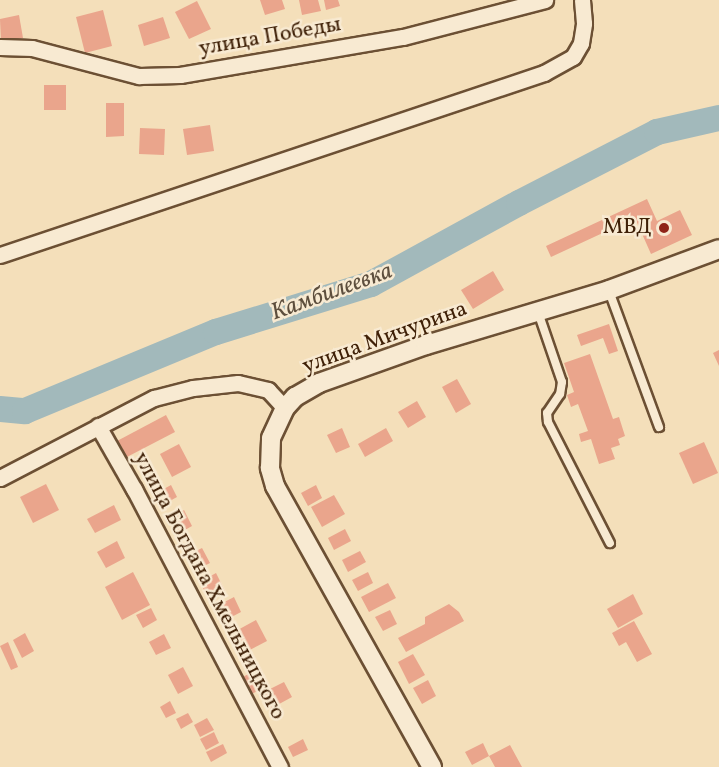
<!DOCTYPE html>
<meta charset="utf-8">
<style>
body{margin:0}
#map{position:relative;width:719px;height:767px;overflow:hidden;background:#f4dfba;font-family:Vollkorn,serif}
div>[style]{position:absolute}
[style*='--x']{left:calc(var(--x)*1px);top:calc(var(--y)*1px);width:calc(var(--w)*1px);rotate:calc(var(--a)*1deg)}
.river>*{height:26px;margin:-13px;padding:0 13px;transform-origin:13px;border-radius:13px;background:#a2b9bb}
.building>*{inset:0;background:#eaa58c}
.roads{filter:drop-shadow(2px 0 #6c5034) drop-shadow(-2px 0 #6c5034) drop-shadow(0 2px #6c5034) drop-shadow(0 -2px #6c5034)}
.service>*{height:8px;margin:-4px;padding:0 4px;transform-origin:4px;border-radius:4px;background:#f8ead2}
.minor>*{height:15px;margin:-7.5px;padding:0 7.5px;transform-origin:7.5px;border-radius:7.5px;background:#f8ead2}
.tertiary>*{height:18px;margin:-9px;padding:0 9px;transform-origin:9px;border-radius:9px;background:#f8ead2}
.dots>*{width:16px;height:16px;translate:-50% -50%;box-sizing:border-box;border:3px solid #f8ead2;border-radius:50%}
span{translate:-50% -50%;white-space:nowrap;text-align:center;line-height:1.15;-webkit-text-stroke:5px #f8ead2;paint-order:stroke}
.street-label{font-size:22px;color:#3f2007}
.poi-label{font-size:22px;color:#3f2007}
.right{translate:-100% -50%;text-align:right}
.water-label{font-size:24px;color:#5d4e3d;font-style:italic}
</style>
<div id="map">
<div class="river">
<i style="--x:0;--y:409;--w:25;--a:5"></i>
<i style="--x:25;--y:411;--w:207;--a:-22.5"></i>
<i style="--x:216;--y:332;--w:162;--a:-17.2"></i>
<i style="--x:371;--y:284;--w:169;--a:-28.7"></i>
<i style="--x:519;--y:203;--w:155;--a:-27.2"></i>
<i style="--x:657;--y:132;--w:64;--a:-12.7"></i>
</div>
<div class="building">
<i style="clip-path:polygon(260px 0,282px 0,285px 9px,265px 15px)"></i>
<i style="clip-path:polygon(299px 0,318px 0,321px 11px,302px 15px)"></i>
<i style="clip-path:polygon(324px 0,338px 0,340px 6px,326px 10px)"></i>
<i style="clip-path:polygon(197px 1px,211px 29px,189px 39px,175px 12px)"></i>
<i style="clip-path:polygon(103px 10px,112px 46px,85px 53px,76px 17px)"></i>
<i style="clip-path:polygon(19px 15px,23px 38px,1px 42px,0 19px)"></i>
<i style="clip-path:polygon(163px 17px,170px 38px,144px 46px,138px 25px)"></i>
<i style="clip-path:polygon(44px 85px,66px 85px,66px 110px,44px 110px)"></i>
<i style="clip-path:polygon(106px 103px,124px 103px,124px 136px,106px 137px)"></i>
<i style="clip-path:polygon(210px 125px,214px 151px,187px 155px,183px 129px)"></i>
<i style="clip-path:polygon(140px 128px,165px 129px,164px 155px,139px 154px)"></i>
<i style="clip-path:polygon(647px 199px,657px 221px,680px 210px,692px 235px,651px 254px,635px 218px,551px 257px,546px 246px)"></i>
<i style="clip-path:polygon(493px 271px,504px 290px,473px 309px,461px 290px)"></i>
<i style="clip-path:polygon(609px 324px,618px 351px,609px 354px,603px 338px,581px 346px,577px 335px)"></i>
<i style="clip-path:polygon(719px 350px,719px 366px,713px 353px)"></i>
<i style="clip-path:polygon(590px 354px,613px 419px,619px 417px,625px 436px,618px 439px,620px 445px,611px 448px,615px 459px,599px 464px,591px 439px,581px 442px,579px 434px,588px 431px,578px 404px,571px 407px,567px 395px,574px 392px,564px 363px)"></i>
<i style="clip-path:polygon(457px 379px,471px 404px,456px 413px,442px 387px)"></i>
<i style="clip-path:polygon(417px 401px,426px 417px,408px 428px,398px 412px)"></i>
<i style="clip-path:polygon(166px 415px,175px 432px,125px 458px,117px 441px)"></i>
<i style="clip-path:polygon(342px 428px,350px 447px,336px 453px,327px 435px)"></i>
<i style="clip-path:polygon(386px 428px,393px 441px,365px 457px,358px 444px)"></i>
<i style="clip-path:polygon(704px 442px,718px 473px,693px 484px,679px 453px)"></i>
<i style="clip-path:polygon(179px 444px,191px 467px,172px 477px,160px 454px)"></i>
<i style="clip-path:polygon(46px 484px,59px 510px,33px 523px,20px 497px)"></i>
<i style="clip-path:polygon(171px 485px,177px 497px,159px 507px,153px 495px)"></i>
<i style="clip-path:polygon(316px 485px,322px 498px,308px 506px,301px 493px)"></i>
<i style="clip-path:polygon(334px 495px,345px 514px,322px 527px,311px 507px)"></i>
<i style="clip-path:polygon(114px 505px,121px 520px,95px 533px,87px 519px)"></i>
<i style="clip-path:polygon(184px 510px,192px 526px,176px 535px,168px 519px)"></i>
<i style="clip-path:polygon(345px 529px,351px 541px,334px 550px,328px 538px)"></i>
<i style="clip-path:polygon(117px 541px,125px 558px,106px 568px,97px 552px)"></i>
<i style="clip-path:polygon(202px 548px,210px 563px,196px 570px,188px 555px)"></i>
<i style="clip-path:polygon(360px 551px,366px 562px,348px 572px,342px 560px)"></i>
<i style="clip-path:polygon(133px 572px,150px 605px,122px 620px,105px 587px)"></i>
<i style="clip-path:polygon(368px 572px,373px 583px,358px 591px,352px 580px)"></i>
<i style="clip-path:polygon(216px 573px,225px 591px,208px 599px,200px 582px)"></i>
<i style="clip-path:polygon(388px 583px,396px 598px,369px 612px,361px 597px)"></i>
<i style="clip-path:polygon(633px 594px,643px 614px,618px 628px,607px 609px)"></i>
<i style="clip-path:polygon(234px 597px,241px 612px,222px 622px,215px 607px)"></i>
<i style="clip-path:polygon(449px 604px,459px 612px,464px 621px,406px 652px,398px 638px,425px 624px,425px 617px)"></i>
<i style="clip-path:polygon(151px 608px,157px 620px,143px 628px,136px 615px)"></i>
<i style="clip-path:polygon(390px 610px,397px 624px,383px 631px,375px 617px)"></i>
<i style="clip-path:polygon(256px 620px,267px 641px,244px 653px,234px 632px)"></i>
<i style="clip-path:polygon(634px 621px,652px 654px,637px 662px,626px 642px,619px 646px,612px 633px)"></i>
<i style="clip-path:polygon(25px 633px,34px 651px,22px 658px,13px 640px)"></i>
<i style="clip-path:polygon(164px 634px,171px 648px,156px 655px,149px 642px)"></i>
<i style="clip-path:polygon(8px 642px,18px 667px,11px 670px,0 646px)"></i>
<i style="clip-path:polygon(413px 654px,425px 675px,409px 684px,398px 662px)"></i>
<i style="clip-path:polygon(183px 667px,193px 686px,178px 694px,168px 675px)"></i>
<i style="clip-path:polygon(260px 668px,269px 685px,248px 696px,239px 679px)"></i>
<i style="clip-path:polygon(428px 680px,436px 696px,422px 704px,413px 688px)"></i>
<i style="clip-path:polygon(284px 682px,292px 697px,270px 709px,262px 693px)"></i>
<i style="clip-path:polygon(170px 701px,176px 713px,166px 718px,160px 707px)"></i>
<i style="clip-path:polygon(188px 713px,193px 722px,181px 729px,176px 719px)"></i>
<i style="clip-path:polygon(207px 718px,214px 730px,200px 737px,194px 725px)"></i>
<i style="clip-path:polygon(214px 732px,219px 743px,206px 750px,200px 739px)"></i>
<i style="clip-path:polygon(303px 739px,308px 750px,293px 757px,288px 747px)"></i>
<i style="clip-path:polygon(483px 743px,489px 756px,510px 745px,522px 767px,495px 767px,489px 756px,472px 765px,465px 752px)"></i>
<i style="clip-path:polygon(223px 744px,227px 753px,211px 762px,206px 752px)"></i>
</div>
<div class="roads">
<div class="service">
<i style="--x:609;--y:291;--w:145;--a:69.8"></i>
<i style="--x:538;--y:312;--w:74;--a:71.1"></i>
<i style="--x:562;--y:382;--w:12;--a:99"></i>
<i style="--x:560;--y:394;--w:23;--a:124"></i>
<i style="--x:547;--y:413;--w:9;--a:84"></i>
<i style="--x:548;--y:422;--w:136;--a:62.9"></i>
</div>
<div class="minor">
<i style="--x:0;--y:47;--w:32;--a:2"></i>
<i style="--x:32;--y:48;--w:111;--a:14.7"></i>
<i style="--x:139;--y:76;--w:41;--a:-1.4"></i>
<i style="--x:180;--y:75;--w:226;--a:-9.7"></i>
<i style="--x:403;--y:37;--w:147;--a:-14.6"></i>
<i style="--x:0;--y:255;--w:574;--a:-18.5"></i>
<i style="--x:544;--y:73;--w:33;--a:-29"></i>
<i style="--x:573;--y:57;--w:16;--a:-60"></i>
<i style="--x:581;--y:43;--w:20;--a:-81"></i>
<i style="--x:584;--y:23;--w:23;--a:-95"></i>
<i style="--x:98;--y:426;--w:73;--a:60.3"></i>
<i style="--x:134;--y:489;--w:314;--a:62.3"></i>
<i style="--x:0;--y:478;--w:174;--a:-27.5"></i>
<i style="--x:154;--y:398;--w:40;--a:-14.4"></i>
<i style="--x:193;--y:388;--w:45;--a:-6.3"></i>
<i style="--x:238;--y:383;--w:31;--a:13"></i>
<i style="--x:268;--y:390;--w:25;--a:47"></i>
</div>
<div class="tertiary">
<i style="--x:432;--y:767;--w:322;--a:-119.2"></i>
<i style="--x:275;--y:486;--w:19;--a:-106"></i>
<i style="--x:270;--y:468;--w:30;--a:-88"></i>
<i style="--x:271;--y:438;--w:33;--a:-65"></i>
<i style="--x:285;--y:408;--w:15;--a:-48"></i>
<i style="--x:295;--y:397;--w:28;--a:-30"></i>
<i style="--x:319;--y:383;--w:114;--a:-19.6"></i>
<i style="--x:426;--y:345;--w:191;--a:-16.7"></i>
<i style="--x:609;--y:290;--w:117;--a:-20.4"></i>
</div>
</div>
<div class="dots">
<i style="left:664px;top:228px;background:#8f2418"></i>
</div>
<div class="street-label">
<span style="left:270px;top:37px;rotate:-10deg">улица Победы</span>
<span style="left:385px;top:338px;rotate:-20deg">улица Мичурина</span>
<span style="left:209px;top:586px;rotate:62deg">улица Богдана Хмельницкого</span>
</div>
<div class="poi-label">
<span class="right" style="left:652px;top:228px">МВД</span>
</div>
<div class="water-label">
<span style="left:332px;top:293px;rotate:-20deg">Камбилеевка</span>
</div>
</div>
